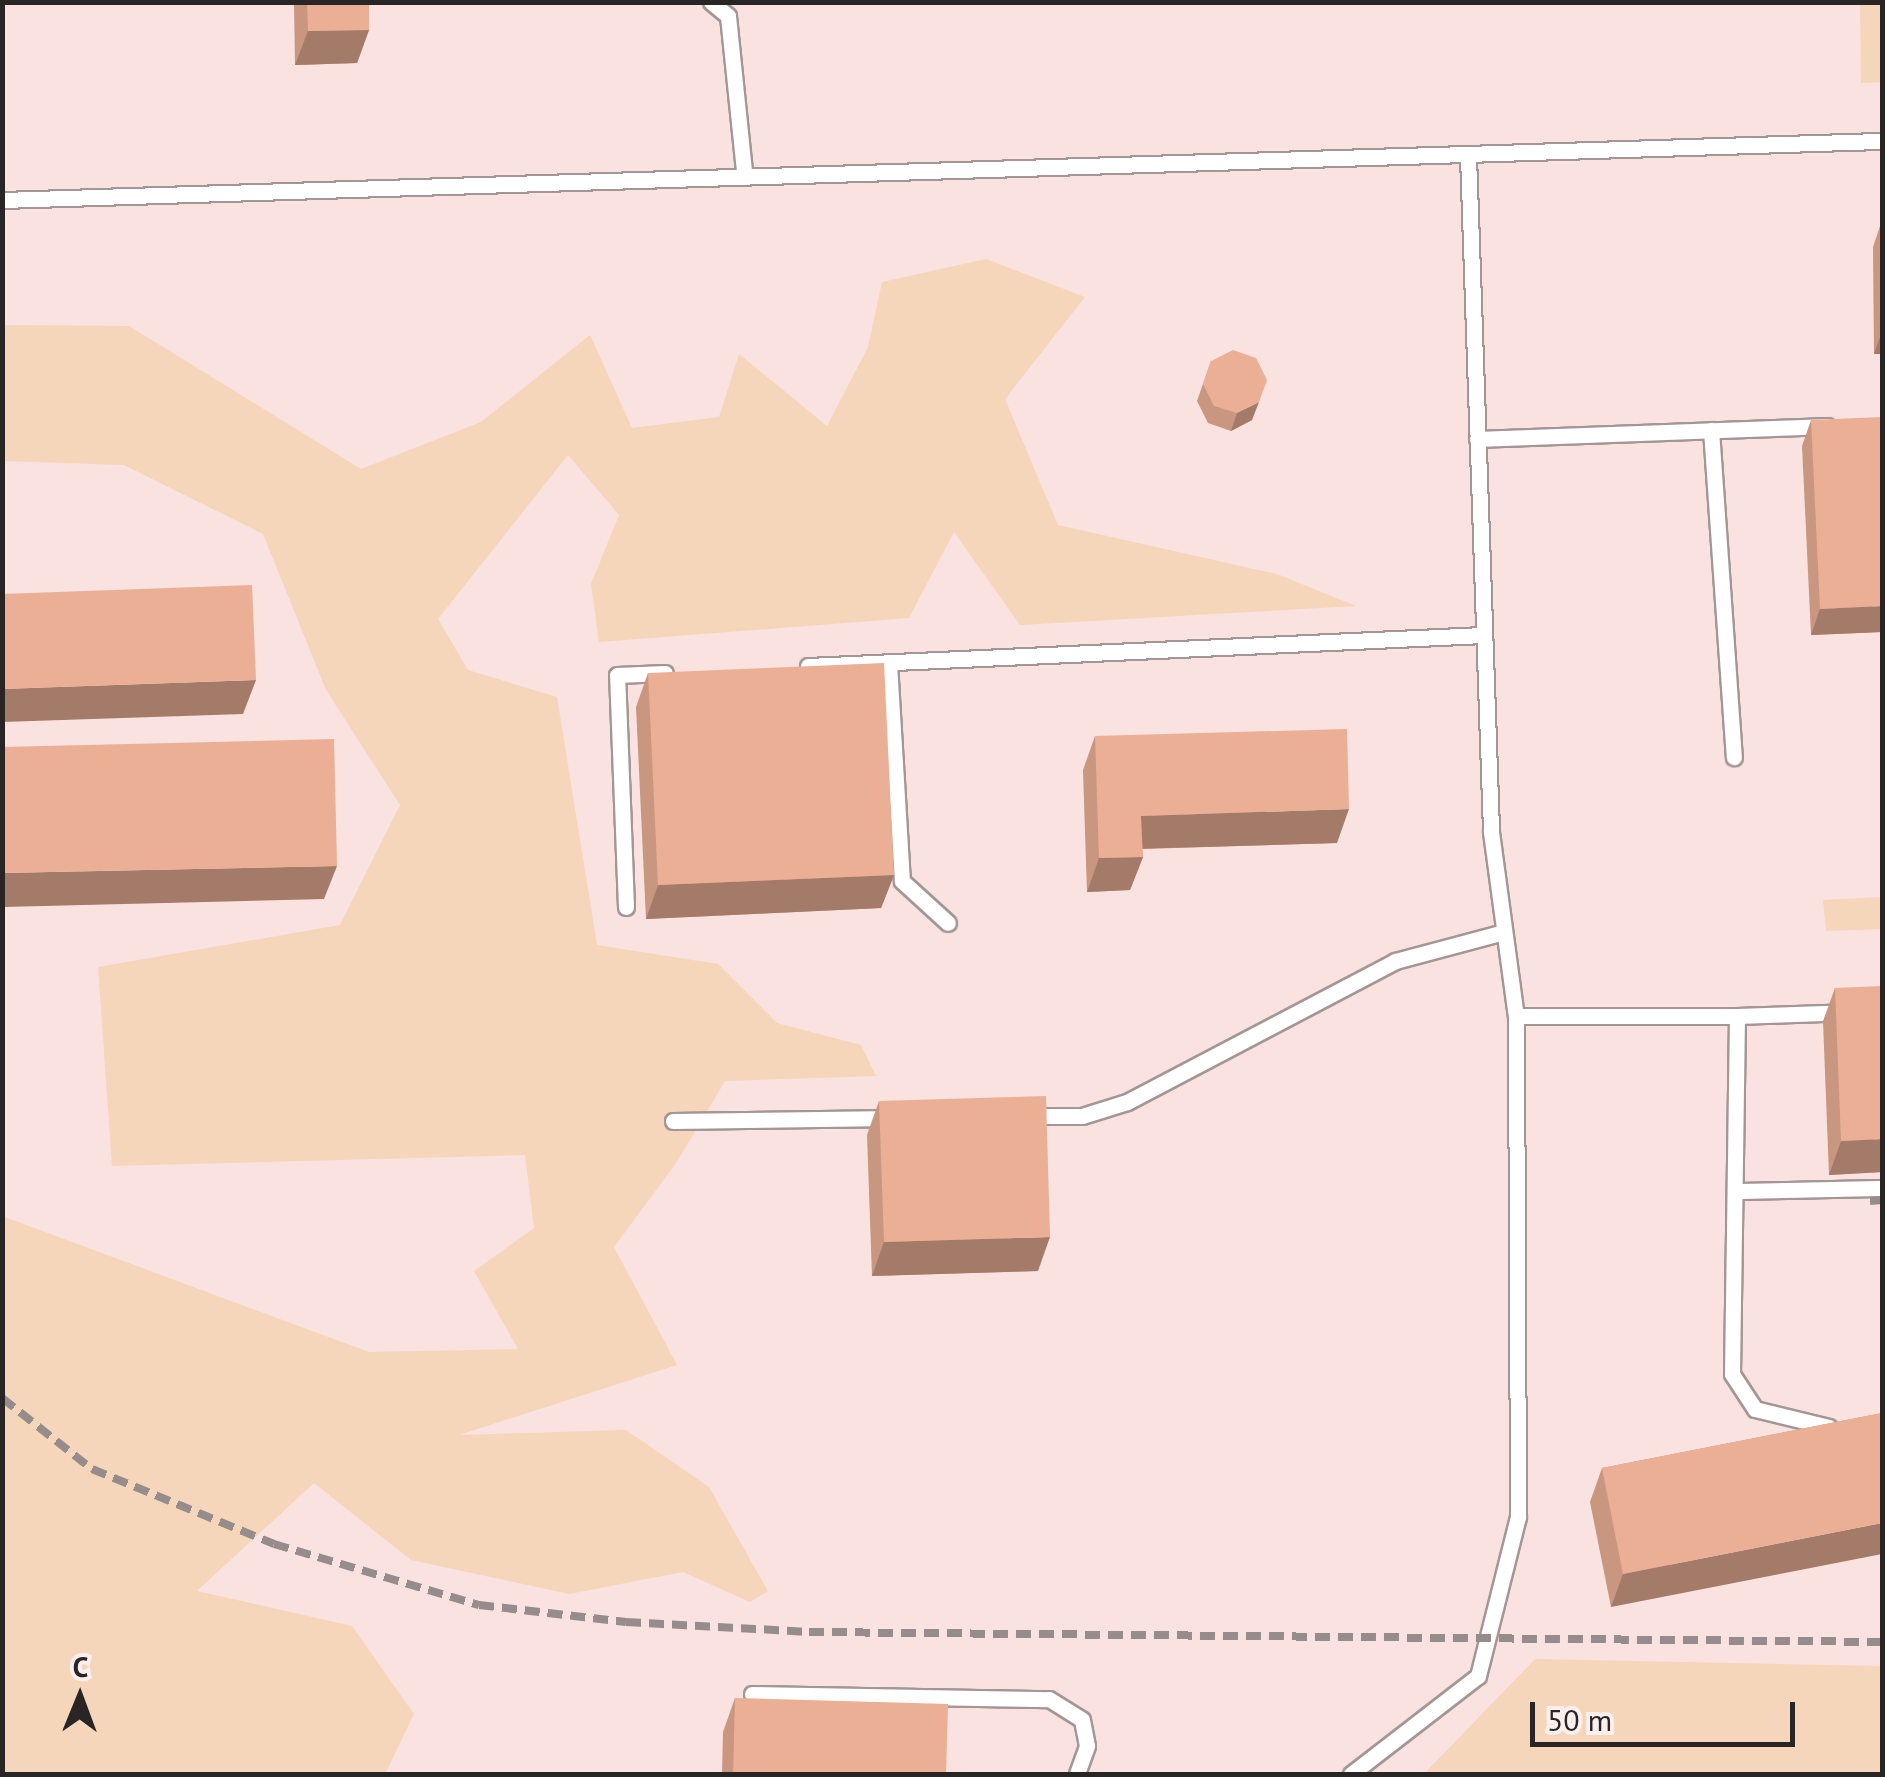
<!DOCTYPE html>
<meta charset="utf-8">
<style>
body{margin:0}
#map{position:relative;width:1885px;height:1777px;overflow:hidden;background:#fdefed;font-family:"PT Sans",sans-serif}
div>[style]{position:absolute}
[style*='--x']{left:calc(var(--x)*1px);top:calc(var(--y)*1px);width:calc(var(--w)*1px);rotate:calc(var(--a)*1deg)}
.built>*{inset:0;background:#f9e2df}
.green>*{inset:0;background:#f5d6bb}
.roads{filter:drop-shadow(2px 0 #a39694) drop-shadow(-2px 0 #a39694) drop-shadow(0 2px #a39694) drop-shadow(0 -2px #a39694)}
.lane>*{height:15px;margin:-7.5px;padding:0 7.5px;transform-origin:7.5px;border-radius:7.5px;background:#fff}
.rail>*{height:8px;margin-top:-4px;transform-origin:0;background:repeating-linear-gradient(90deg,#958c8b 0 15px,transparent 0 23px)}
.wall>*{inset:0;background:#c99680}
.shaded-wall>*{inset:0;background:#a47a68}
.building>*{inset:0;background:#eaaf95}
span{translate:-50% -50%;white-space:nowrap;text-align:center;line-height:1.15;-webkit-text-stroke:9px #fdefed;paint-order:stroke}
.frame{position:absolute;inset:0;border:5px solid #2a2525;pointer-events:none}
.north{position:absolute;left:30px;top:1647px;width:100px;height:100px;-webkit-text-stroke:8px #fdefed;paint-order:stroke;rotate:1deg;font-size:28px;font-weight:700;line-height:40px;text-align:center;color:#2a2525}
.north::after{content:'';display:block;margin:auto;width:35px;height:45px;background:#2a2525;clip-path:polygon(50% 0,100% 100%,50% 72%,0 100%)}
.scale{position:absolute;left:1530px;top:1702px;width:265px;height:45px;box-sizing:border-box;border:5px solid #2a2525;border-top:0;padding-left:12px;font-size:30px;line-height:35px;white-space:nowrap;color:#2a2525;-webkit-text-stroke:8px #fdefed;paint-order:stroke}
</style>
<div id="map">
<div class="built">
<i style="clip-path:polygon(3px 3px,1882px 3px,1882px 1774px,3px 1774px)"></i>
</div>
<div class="green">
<i style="clip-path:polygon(1860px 3px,1882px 3px,1882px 82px,1861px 83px)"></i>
<i style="clip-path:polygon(986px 259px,1085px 297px,1005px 399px,1058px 525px,1277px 574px,1356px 606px,1020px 625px,954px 532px,909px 618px,599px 642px,591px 584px,619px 515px,568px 455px,438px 619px,468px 670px,557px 697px,597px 945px,718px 964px,777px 1023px,861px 1045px,876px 1076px,725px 1081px,677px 1162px,614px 1247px,677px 1365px,459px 1435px,626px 1430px,709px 1487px,768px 1591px,750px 1602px,683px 1572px,569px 1594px,411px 1560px,314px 1483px,197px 1591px,352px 1626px,414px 1714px,385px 1774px,3px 1774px,2px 1216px,369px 1352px,518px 1349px,474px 1271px,534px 1228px,525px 1155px,112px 1166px,98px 967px,340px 925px,400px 805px,326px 690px,263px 534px,124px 465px,3px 461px,3px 325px,129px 326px,361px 469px,481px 422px,590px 335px,632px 428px,719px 417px,739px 354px,827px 426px,868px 347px,882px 282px)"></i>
<i style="clip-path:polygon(1882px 897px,1882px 929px,1826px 931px,1823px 900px)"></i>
<i style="clip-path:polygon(1535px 1659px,1882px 1666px,1882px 1774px,1424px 1774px)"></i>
</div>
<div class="roads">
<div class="lane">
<i style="--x:711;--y:2;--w:22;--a:39"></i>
<i style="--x:728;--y:16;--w:157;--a:84.1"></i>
<i style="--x:1468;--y:155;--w:677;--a:88.05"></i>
<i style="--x:1491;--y:832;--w:186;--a:82.3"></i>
<i style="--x:1516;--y:1016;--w:221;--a:0"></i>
<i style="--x:1737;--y:1016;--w:358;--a:90.8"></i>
<i style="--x:1732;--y:1374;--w:42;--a:56.7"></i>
<i style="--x:1755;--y:1409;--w:76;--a:13.7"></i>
<i style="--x:2;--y:200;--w:1881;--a:-1.8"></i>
<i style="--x:1711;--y:430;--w:328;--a:86"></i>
<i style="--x:1477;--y:439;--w:351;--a:-2.1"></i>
<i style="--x:889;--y:663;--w:218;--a:86.6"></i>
<i style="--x:902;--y:881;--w:62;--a:42.4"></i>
<i style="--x:808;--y:666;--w:677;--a:-2.63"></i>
<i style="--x:626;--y:907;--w:232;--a:-92.2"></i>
<i style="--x:617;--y:675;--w:48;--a:-2.4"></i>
<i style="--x:1737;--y:1016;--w:145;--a:-2"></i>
<i style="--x:1027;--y:1116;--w:55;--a:0"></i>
<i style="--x:1082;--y:1116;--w:47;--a:-17.3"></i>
<i style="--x:1127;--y:1102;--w:303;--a:-27.7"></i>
<i style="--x:1395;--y:961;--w:109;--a:-14.9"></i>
<i style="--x:673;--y:1121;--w:221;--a:-0.8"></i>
<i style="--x:1736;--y:1191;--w:146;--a:-1.2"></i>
<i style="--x:752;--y:1694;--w:297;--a:1"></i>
<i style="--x:1049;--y:1699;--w:39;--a:32"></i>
<i style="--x:1082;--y:1720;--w:26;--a:79"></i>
<i style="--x:1087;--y:1746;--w:30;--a:110"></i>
<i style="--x:1351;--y:1774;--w:160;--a:-37.7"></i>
<i style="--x:1478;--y:1676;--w:164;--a:-75.9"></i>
<i style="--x:1518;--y:1517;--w:501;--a:-90.23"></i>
</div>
</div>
<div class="rail">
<i style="--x:1870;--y:1201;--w:12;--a:-5"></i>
<i style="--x:2;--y:1398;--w:115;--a:38.3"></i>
<i style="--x:92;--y:1469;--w:197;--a:22.4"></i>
<i style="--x:274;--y:1544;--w:214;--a:16.6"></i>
<i style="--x:479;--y:1605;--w:148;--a:6.6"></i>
<i style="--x:626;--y:1622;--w:183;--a:3.1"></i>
<i style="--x:809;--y:1632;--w:1073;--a:0.53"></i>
</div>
<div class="wall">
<i style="clip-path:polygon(294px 2px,369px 2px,369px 30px,357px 63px,295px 65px)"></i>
<i style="clip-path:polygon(1882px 220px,1882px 354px,1874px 354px,1873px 247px)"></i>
<i style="clip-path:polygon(1211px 361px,1252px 420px,1231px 431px,1208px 423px,1197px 401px)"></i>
<i style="clip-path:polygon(1811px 420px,1882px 632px,1811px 635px,1802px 446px)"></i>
<i style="clip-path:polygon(648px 673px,894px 875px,881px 908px,646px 919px,636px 707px)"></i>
<i style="clip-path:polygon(1095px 736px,1337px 843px,1142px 849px,1143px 857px,1130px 890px,1087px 892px,1083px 770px)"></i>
<i style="clip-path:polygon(1835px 988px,1882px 1172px,1829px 1175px,1823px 1021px)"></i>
<i style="clip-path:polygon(879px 1101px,1038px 1271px,872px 1276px,867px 1135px)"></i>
<i style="clip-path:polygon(1882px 1413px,1611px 1607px,1590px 1502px,1602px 1468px)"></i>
<i style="clip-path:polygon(735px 1698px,946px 1774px,722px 1774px,723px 1732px)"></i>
</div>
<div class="shaded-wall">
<i style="clip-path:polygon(369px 30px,357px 63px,295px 65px,308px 31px)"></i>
<i style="clip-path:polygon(1882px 331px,1882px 354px,1874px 354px)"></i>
<i style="clip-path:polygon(1259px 402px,1252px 420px,1231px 431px,1237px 413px)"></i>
<i style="clip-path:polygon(1882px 606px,1882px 632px,1811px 635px,1820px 609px)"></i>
<i style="clip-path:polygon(256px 680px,243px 714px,2px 722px,2px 689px)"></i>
<i style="clip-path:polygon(1349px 809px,1337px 843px,1129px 849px,1141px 816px)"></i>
<i style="clip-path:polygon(1143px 857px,1130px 890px,1087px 892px,1099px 858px)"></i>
<i style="clip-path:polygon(337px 866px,324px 899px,2px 907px,2px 873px)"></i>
<i style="clip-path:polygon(894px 875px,881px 908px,646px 919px,658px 885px)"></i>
<i style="clip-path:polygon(1882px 1139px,1882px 1172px,1829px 1175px,1841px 1141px)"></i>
<i style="clip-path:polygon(1050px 1237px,1038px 1271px,872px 1276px,884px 1242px)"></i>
<i style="clip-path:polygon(1882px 1523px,1882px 1554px,1611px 1607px,1623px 1574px)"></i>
</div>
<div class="building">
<i style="clip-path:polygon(307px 2px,369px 2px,369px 30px,308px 31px)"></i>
<i style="clip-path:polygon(1233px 350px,1256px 358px,1267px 380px,1259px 402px,1237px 413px,1214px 406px,1203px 384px,1211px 361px)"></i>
<i style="clip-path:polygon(1882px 417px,1882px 606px,1820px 609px,1811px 420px)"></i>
<i style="clip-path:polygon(252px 585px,256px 680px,2px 689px,2px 594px)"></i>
<i style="clip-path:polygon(884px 663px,894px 875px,658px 885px,648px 673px)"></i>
<i style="clip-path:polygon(1347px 729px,1349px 809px,1141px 816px,1143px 857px,1099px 858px,1095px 736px)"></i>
<i style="clip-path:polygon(334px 739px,337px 866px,2px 873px,2px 747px)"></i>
<i style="clip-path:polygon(1882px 986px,1882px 1139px,1841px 1141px,1835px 988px)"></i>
<i style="clip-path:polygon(1046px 1096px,1050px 1237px,884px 1242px,879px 1101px)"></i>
<i style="clip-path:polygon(1882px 1413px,1882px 1523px,1623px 1574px,1602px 1468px)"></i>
<i style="clip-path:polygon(735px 1698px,948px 1704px,946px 1774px,733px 1774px)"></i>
</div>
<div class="frame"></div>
<div class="north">С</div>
<div class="scale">50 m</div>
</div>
